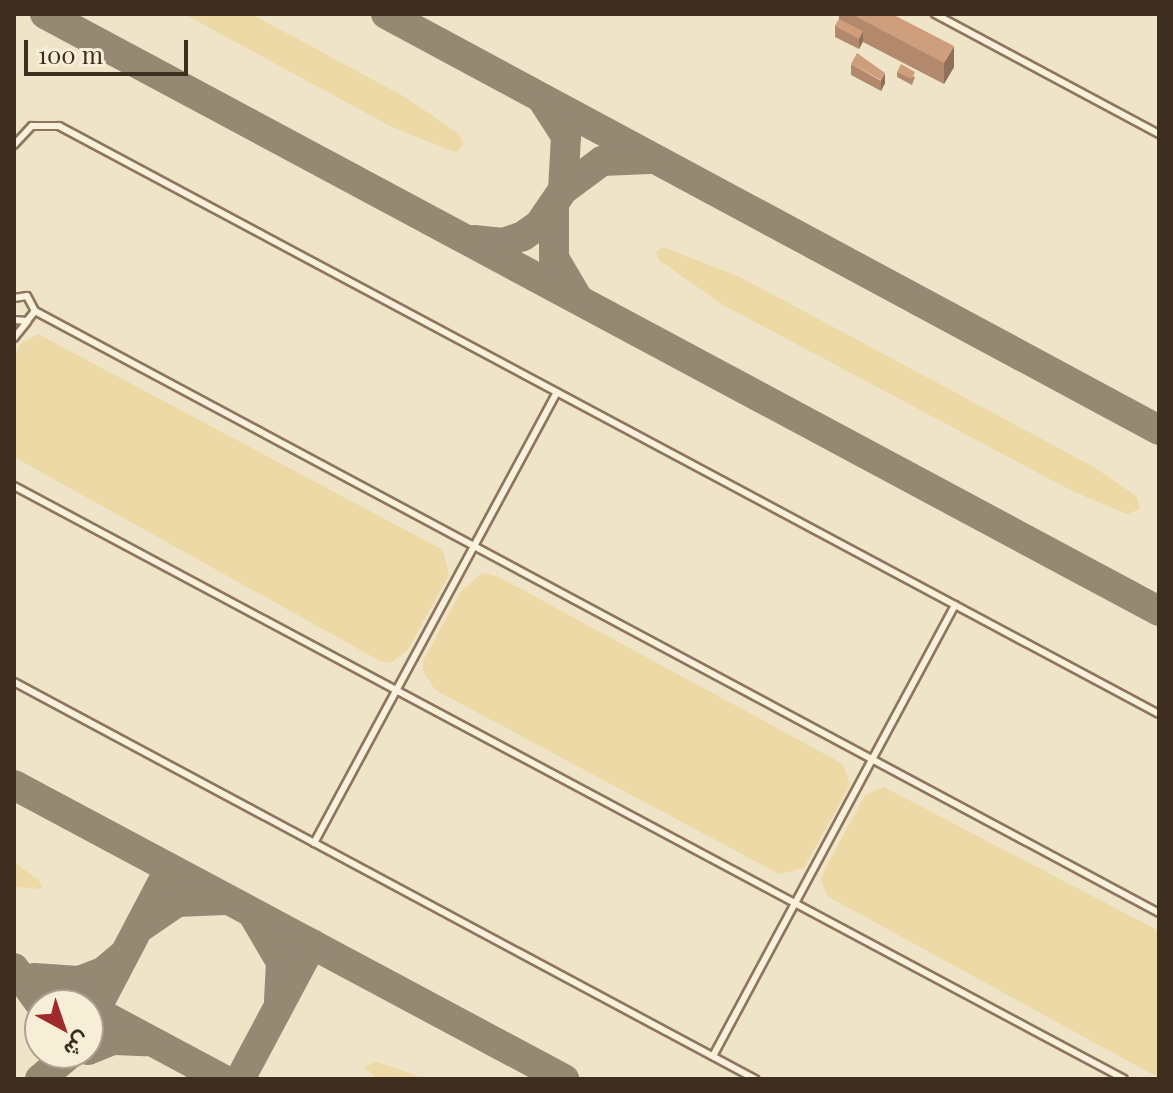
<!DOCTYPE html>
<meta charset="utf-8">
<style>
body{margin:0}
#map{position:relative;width:1173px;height:1093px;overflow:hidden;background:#f0e4c8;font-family:"Playfair Display",Vazirmatn,serif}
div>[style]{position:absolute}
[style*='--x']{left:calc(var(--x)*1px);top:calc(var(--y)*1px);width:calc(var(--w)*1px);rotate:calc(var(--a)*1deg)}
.sand>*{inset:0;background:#ecd9a5}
.taxiway>*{height:30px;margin:-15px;padding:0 15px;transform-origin:15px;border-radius:15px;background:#968974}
.roads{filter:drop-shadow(2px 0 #8d765c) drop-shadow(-2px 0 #8d765c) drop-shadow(0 2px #8d765c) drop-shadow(0 -2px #8d765c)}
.lane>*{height:6px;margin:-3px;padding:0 3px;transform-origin:3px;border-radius:3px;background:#faf1dc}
.wall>*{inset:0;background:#b2896c}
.shaded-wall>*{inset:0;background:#916f58}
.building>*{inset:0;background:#cf9f7d}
span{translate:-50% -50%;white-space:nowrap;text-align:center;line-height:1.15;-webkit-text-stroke:8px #f7eed8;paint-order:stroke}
.frame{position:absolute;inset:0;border:16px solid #3d2e20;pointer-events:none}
.north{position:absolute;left:24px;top:989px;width:80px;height:80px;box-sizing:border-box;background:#f7eed8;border:2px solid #ada18e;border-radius:50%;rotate:140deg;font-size:22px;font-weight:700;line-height:32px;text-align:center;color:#3d2e20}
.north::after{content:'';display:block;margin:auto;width:28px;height:36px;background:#9e2a2b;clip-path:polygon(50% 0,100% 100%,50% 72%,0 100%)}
.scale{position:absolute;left:24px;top:40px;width:164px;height:36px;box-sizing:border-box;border:4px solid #3d2e20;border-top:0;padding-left:10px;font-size:24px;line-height:28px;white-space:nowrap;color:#3d2e20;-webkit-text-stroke:6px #f7eed8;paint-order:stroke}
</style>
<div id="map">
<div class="sand">
<i style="clip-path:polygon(184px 14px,251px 14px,405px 97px,459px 134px,464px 144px,457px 152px,449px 150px,390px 126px)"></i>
<i style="clip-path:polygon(663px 247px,740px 277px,1094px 467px,1136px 496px,1140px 509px,1127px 514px,1072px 491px,723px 305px,659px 260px,656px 252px)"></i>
<i style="clip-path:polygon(38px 334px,443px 550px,449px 575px,407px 651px,390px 663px,380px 661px,14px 457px,14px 357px,21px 343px)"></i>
<i style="clip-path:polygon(482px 573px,497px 576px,843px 764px,850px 785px,804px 868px,779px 874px,435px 690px,423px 671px,423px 661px,461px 591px)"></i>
<i style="clip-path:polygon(884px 787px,1159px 931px,1159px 1078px,827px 896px,821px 879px,825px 869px,865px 795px)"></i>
<i style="clip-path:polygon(14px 862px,40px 882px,43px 889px,14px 887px)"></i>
<i style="clip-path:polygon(376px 1062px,407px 1072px,423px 1079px,377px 1079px,364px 1067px)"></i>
</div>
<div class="taxiway">
<i style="--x:45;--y:14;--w:1264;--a:28.19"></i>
<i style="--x:386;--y:14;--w:878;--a:28.29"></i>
<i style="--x:563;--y:190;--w:49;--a:-36.6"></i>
<i style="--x:602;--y:161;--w:48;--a:-2.4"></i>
<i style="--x:554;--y:206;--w:52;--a:90"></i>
<i style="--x:554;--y:258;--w:45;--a:59.5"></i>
<i style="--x:474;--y:240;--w:29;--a:6"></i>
<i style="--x:503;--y:243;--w:21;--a:-19"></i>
<i style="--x:523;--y:236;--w:19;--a:-35"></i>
<i style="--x:539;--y:225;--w:42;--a:-55.6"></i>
<i style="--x:563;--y:190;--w:54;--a:-86.8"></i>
<i style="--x:566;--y:136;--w:40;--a:-122.9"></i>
<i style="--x:14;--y:785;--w:624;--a:28.13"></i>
<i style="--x:254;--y:916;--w:53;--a:59.6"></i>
<i style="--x:281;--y:962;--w:38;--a:93"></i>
<i style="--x:142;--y:926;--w:42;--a:-34.4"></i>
<i style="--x:177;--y:902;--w:48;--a:-2.4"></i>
<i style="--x:14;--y:968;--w:46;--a:53.9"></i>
<i style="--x:34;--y:978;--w:45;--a:3.8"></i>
<i style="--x:79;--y:981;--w:26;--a:-21"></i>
<i style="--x:103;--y:972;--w:26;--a:-40"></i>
<i style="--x:88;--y:1007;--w:152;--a:28.2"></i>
<i style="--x:88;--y:1024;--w:176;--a:-62.3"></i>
<i style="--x:88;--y:1050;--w:27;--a:-22"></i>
<i style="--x:113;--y:1040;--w:33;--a:2"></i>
<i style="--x:40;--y:1079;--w:40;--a:-40"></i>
<i style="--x:240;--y:1079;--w:153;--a:-61.9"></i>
</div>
<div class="roads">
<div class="lane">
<i style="--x:935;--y:14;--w:254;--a:28.2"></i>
<i style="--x:14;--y:145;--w:26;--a:-47"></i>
<i style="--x:32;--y:126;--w:27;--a:0"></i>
<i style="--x:59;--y:126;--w:1247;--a:28.13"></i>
<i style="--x:14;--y:298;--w:13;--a:-9"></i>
<i style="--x:27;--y:296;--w:17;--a:62"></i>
<i style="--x:35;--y:311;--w:13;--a:129"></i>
<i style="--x:27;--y:321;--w:13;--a:-176"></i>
<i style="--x:35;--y:311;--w:1275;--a:28.17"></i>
<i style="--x:14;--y:338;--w:21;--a:-51"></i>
<i style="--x:14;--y:486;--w:1258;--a:28.11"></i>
<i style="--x:14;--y:682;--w:841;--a:28.18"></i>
<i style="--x:314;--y:843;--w:512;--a:-61.68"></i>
<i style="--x:713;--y:1056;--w:512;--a:-61.78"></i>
</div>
</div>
<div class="wall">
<i style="clip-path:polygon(839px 14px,892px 14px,954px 67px,944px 84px,863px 42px,859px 49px,835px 37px,835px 26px,839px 19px)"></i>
<i style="clip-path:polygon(851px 64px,885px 83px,881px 91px,851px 75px)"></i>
<i style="clip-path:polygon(897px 72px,915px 77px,912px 85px,897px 77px)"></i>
</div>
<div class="shaded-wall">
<i style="clip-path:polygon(863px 31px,863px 41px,859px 49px,859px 39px)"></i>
<i style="clip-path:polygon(954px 46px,954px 67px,944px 84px,944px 63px)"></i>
<i style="clip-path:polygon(885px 73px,885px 83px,881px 91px,881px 80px)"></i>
</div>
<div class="building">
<i style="clip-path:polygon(851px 14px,892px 14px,954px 46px,944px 63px)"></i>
<i style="clip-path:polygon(839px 19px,863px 31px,859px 39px,835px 26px)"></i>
<i style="clip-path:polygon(857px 53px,885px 73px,881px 80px,851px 64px)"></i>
<i style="clip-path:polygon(901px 64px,915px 72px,912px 79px,897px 72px)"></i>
</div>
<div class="frame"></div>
<div class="north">ش</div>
<div class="scale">100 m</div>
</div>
